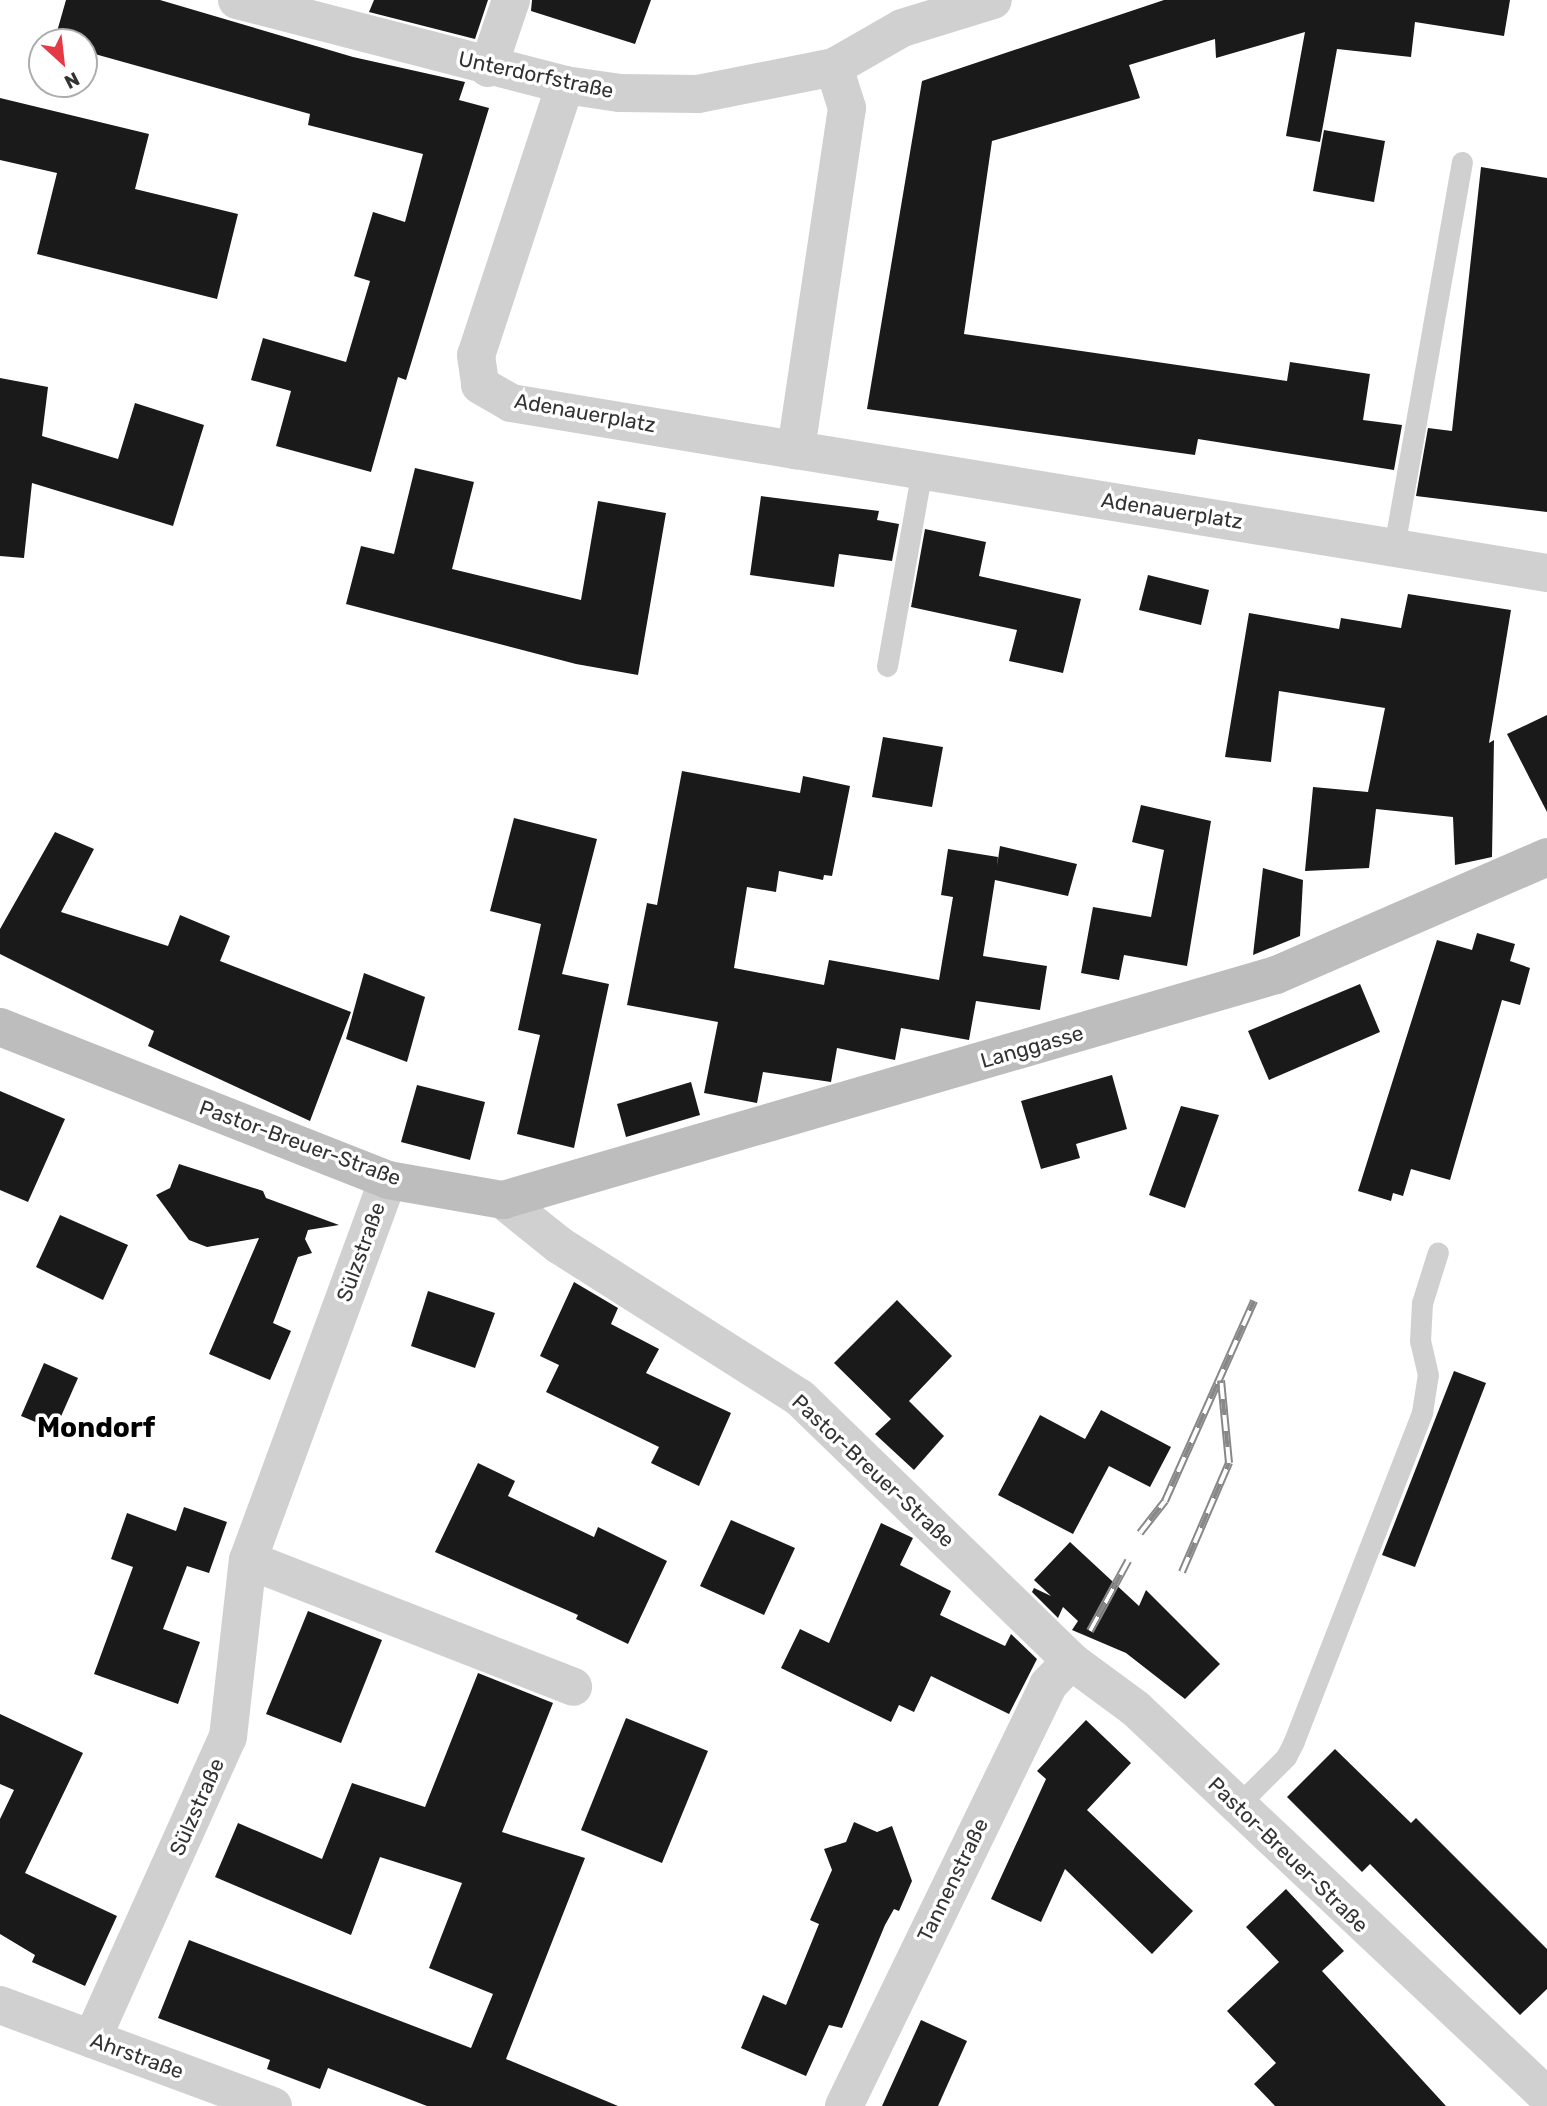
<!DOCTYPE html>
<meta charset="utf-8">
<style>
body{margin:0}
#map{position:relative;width:1547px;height:2106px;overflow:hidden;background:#fff;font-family:Rubik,sans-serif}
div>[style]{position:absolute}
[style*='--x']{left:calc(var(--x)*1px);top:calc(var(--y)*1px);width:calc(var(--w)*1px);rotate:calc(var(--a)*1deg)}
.building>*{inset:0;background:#1a1a1a}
.lane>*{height:21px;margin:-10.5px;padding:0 10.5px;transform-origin:10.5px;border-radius:10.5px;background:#d0d0d0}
.street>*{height:38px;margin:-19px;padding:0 19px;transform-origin:19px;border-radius:19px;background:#d0d0d0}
.secondary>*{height:38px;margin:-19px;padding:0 19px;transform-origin:19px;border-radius:19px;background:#bdbdbd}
.rail>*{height:8px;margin-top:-4px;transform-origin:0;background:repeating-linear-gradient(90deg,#fff 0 16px,#888 0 32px);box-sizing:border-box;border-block:2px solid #888}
span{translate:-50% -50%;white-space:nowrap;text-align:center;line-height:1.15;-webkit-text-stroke:7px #fff;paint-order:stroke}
.street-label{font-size:21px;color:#333}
.district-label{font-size:28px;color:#000;font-weight:700}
.north{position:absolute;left:28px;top:28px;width:70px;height:70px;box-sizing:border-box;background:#fff;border:2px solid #adadad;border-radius:50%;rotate:153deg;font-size:19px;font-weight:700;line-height:28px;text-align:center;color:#333}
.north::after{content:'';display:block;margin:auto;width:24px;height:32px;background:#e63946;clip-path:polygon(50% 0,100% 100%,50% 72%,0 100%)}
</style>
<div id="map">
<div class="building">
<i style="clip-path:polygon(66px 0,160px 0,353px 57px,465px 82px,459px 100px,489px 108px,406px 380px,398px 377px,371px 472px,276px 446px,291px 391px,251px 380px,263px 338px,346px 362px,370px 281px,354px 276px,373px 212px,405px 222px,423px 154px,308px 125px,310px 114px,84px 51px,84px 42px,54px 42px)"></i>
<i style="clip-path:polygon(374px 0,488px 0,475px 39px,369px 12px)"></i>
<i style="clip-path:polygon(532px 0,651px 0,635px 44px,531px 11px)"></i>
<i style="clip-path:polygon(1164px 0,1510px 0,1504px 36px,1415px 22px,1411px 57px,1337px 49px,1320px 142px,1286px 136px,1305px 32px,1216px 58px,1215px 39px,1129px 65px,1140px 98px,992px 141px,964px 334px,1287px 381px,1290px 362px,1370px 374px,1363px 420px,1402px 425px,1394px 470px,1198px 439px,1195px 455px,867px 409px,922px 81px)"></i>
<i style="clip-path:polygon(0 98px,149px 134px,135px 189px,238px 214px,217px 299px,37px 254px,57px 173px,0 160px)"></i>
<i style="clip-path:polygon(1324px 130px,1385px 141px,1374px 202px,1313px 191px)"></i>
<i style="clip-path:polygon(1481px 167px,1547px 178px,1547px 512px,1416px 496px,1428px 428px,1452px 431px)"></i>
<i style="clip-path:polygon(0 378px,48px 387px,42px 436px,118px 459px,135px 403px,204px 425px,173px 526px,32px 483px,24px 558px,0 556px)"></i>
<i style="clip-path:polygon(415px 468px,474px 482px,452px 569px,581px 600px,598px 501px,666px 513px,638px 675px,576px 664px,346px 604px,361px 546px,394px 554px)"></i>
<i style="clip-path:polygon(761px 496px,879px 511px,877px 520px,899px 524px,892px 561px,839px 554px,834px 587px,750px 575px)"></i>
<i style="clip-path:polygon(925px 529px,986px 542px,979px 576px,1081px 599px,1063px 673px,1009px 661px,1017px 630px,911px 607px)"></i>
<i style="clip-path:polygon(1148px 575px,1209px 590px,1201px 625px,1139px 610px)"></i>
<i style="clip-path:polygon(1408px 594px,1511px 610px,1489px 743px,1494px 740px,1492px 857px,1455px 865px,1453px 817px,1376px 809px,1369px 868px,1305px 871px,1313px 787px,1368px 792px,1385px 708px,1279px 691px,1271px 762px,1225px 757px,1249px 613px,1339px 629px,1341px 618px,1401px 628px)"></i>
<i style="clip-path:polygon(1547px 715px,1547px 812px,1507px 734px)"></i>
<i style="clip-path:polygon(883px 737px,943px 747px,932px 807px,872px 797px)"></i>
<i style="clip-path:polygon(682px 771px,800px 793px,803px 776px,850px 786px,832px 876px,824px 875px,823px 880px,779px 871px,776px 892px,747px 887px,734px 968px,824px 985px,829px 960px,939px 980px,953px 897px,941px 895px,948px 849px,998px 857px,997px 866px,1000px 846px,1077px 864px,1068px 896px,995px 880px,983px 956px,1047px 966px,1040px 1010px,976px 1001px,969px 1040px,901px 1028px,895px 1060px,837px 1048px,831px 1082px,763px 1072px,757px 1103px,704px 1093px,718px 1022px,627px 1005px,647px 903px,657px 905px)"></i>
<i style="clip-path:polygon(1141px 805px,1211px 821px,1187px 966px,1124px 955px,1119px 980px,1081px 973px,1093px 907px,1151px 917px,1164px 850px,1132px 842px)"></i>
<i style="clip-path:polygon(514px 818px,597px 839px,562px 974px,609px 984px,574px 1148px,517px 1134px,540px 1035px,518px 1030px,541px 924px,490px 911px)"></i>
<i style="clip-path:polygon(55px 832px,94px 849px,61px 912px,168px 946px,180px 915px,230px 936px,220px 961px,351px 1012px,310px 1121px,148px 1046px,154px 1031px,0 954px,0 929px)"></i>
<i style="clip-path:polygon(1263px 868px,1303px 880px,1300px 936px,1253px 955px)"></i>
<i style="clip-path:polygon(1477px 933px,1515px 944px,1510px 961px,1530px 968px,1520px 1005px,1502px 1000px,1450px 1180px,1411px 1169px,1403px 1196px,1393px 1193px,1391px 1201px,1358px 1191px,1437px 940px,1472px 950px)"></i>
<i style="clip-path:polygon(364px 973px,425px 997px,407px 1062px,346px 1039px)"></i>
<i style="clip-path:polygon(1360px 984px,1380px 1032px,1269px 1080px,1248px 1031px)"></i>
<i style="clip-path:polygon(1112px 1075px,1127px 1129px,1076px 1144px,1080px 1158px,1041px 1169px,1021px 1101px)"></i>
<i style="clip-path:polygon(691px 1082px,700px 1115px,626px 1137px,617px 1104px)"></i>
<i style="clip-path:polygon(417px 1085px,485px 1102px,470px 1160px,401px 1142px)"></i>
<i style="clip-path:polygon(0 1091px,65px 1119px,28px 1202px,0 1190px)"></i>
<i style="clip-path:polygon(1181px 1106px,1219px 1115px,1185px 1208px,1149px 1195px)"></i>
<i style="clip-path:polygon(179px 1164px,263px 1191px,266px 1198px,339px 1225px,308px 1230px,305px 1239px,312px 1253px,298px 1257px,273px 1323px,291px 1331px,270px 1380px,209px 1354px,259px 1238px,207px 1247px,189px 1240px,156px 1195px,170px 1188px)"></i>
<i style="clip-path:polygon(60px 1215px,128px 1245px,103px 1300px,36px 1267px)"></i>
<i style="clip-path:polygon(574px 1282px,618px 1308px,611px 1324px,659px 1349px,646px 1373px,731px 1413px,699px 1486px,651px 1463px,659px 1447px,546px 1392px,559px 1365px,540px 1356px)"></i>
<i style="clip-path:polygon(428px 1291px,495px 1313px,475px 1368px,411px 1346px)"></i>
<i style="clip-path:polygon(897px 1300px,952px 1356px,909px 1401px,944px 1436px,914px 1470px,875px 1434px,891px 1419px,834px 1363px)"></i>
<i style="clip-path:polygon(44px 1363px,78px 1378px,55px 1430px,21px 1416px)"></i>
<i style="clip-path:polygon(1454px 1371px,1486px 1383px,1415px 1567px,1382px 1555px)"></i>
<i style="clip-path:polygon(1101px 1410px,1171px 1447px,1150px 1487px,1109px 1466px,1073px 1534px,998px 1495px,1040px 1415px,1085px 1439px)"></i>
<i style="clip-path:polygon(478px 1463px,515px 1481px,508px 1496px,594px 1537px,598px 1527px,667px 1561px,628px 1644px,576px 1619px,578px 1615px,435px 1552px)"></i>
<i style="clip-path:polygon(184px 1507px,227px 1522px,209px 1573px,187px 1566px,163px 1629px,200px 1642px,178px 1704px,94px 1674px,133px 1567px,111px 1559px,127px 1513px,176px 1531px)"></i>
<i style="clip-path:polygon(731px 1520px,795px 1548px,764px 1615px,700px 1586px)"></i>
<i style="clip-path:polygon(881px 1523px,913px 1538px,900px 1565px,951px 1591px,940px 1615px,1005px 1646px,1011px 1634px,1037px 1659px,1009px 1714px,931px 1676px,914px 1712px,899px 1705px,891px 1722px,781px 1668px,800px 1629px,829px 1643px)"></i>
<i style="clip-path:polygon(1070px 1542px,1139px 1606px,1146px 1590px,1220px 1664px,1185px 1699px,1126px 1653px,1072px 1630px,1078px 1621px,1063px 1607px,1058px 1618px,1032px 1592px,1034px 1588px,1051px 1596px,1034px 1580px)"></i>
<i style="clip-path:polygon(308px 1611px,382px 1640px,341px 1743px,266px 1714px)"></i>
<i style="clip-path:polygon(478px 1673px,553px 1703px,502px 1832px,585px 1858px,506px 2059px,618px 2106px,427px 2106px,328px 2068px,320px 2089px,267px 2069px,270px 2060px,158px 2018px,189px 1940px,471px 2048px,493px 1994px,429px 1968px,462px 1883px,380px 1857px,351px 1935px,215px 1877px,238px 1823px,322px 1859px,352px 1783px,425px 1807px)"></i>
<i style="clip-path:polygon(0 1714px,83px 1753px,25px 1873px,117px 1916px,85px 1986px,32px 1962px,35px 1955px,0 1934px,0 1819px,14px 1790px,0 1784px)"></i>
<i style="clip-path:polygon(626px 1718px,708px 1751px,662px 1863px,581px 1830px)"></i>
<i style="clip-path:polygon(1086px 1720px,1131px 1763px,1087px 1810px,1193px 1911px,1152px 1954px,1065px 1869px,1041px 1922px,991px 1899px,1046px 1779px,1037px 1771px)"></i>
<i style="clip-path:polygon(1335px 1749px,1411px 1823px,1416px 1818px,1547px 1949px,1547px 1989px,1520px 2015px,1370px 1864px,1362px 1872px,1287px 1797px)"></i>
<i style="clip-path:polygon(854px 1822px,877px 1832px,892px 1826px,912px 1881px,899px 1911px,894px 1909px,885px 1925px,842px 2028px,829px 2025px,806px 2076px,741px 2048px,763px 1995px,786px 2005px,819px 1924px,810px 1920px,832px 1870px,824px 1849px,846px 1842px)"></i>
<i style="clip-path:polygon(1286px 1889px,1344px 1951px,1322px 1971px,1446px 2106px,1275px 2106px,1254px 2084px,1276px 2063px,1227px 2011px,1279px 1962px,1246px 1927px)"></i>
<i style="clip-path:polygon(921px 2020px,967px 2041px,938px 2106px,882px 2106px)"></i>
</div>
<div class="lane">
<i style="--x:1394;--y:547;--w:391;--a:-80"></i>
<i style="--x:887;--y:666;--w:199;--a:-79.9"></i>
<i style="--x:1237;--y:1806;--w:69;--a:-45"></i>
<i style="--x:1286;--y:1757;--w:18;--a:-63"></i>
<i style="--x:1294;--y:1741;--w:353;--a:-68.7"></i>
<i style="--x:1422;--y:1412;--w:37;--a:-81"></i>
<i style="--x:1428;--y:1375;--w:35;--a:-103"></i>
<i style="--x:1420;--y:1341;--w:38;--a:-87"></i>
<i style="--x:1422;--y:1303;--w:53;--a:-72.6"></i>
</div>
<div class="street">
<i style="--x:237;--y:0;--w:339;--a:14.5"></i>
<i style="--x:565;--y:85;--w:56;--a:8.3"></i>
<i style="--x:620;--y:93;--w:78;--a:0.7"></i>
<i style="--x:698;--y:94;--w:139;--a:-11.2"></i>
<i style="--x:834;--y:67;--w:78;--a:-29.8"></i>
<i style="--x:902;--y:28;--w:95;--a:-17.1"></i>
<i style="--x:834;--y:67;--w:43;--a:72.4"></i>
<i style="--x:847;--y:108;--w:346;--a:98.5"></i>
<i style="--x:796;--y:450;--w:761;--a:9.3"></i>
<i style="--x:488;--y:68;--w:72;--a:-71.3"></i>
<i style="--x:565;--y:85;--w:284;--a:108.2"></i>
<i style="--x:476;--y:355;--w:30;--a:82"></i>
<i style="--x:480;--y:385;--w:36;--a:30"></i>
<i style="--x:511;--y:403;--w:289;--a:9.4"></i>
<i style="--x:503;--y:1200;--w:72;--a:38.8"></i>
<i style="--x:559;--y:1245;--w:285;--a:32.4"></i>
<i style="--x:800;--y:1398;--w:378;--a:44.1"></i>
<i style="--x:1071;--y:1661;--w:81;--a:36.4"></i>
<i style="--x:1136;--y:1709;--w:565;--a:43.28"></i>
<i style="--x:248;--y:1560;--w:349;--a:21.3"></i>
<i style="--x:0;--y:2005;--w:291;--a:20.3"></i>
<i style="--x:92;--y:2039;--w:331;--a:-65.8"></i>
<i style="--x:228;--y:1737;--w:178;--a:-83.6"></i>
<i style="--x:248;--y:1560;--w:405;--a:-69.8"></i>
<i style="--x:844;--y:2106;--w:468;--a:-64.1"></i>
<i style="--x:1048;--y:1685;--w:33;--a:-46"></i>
</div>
<div class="secondary">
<i style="--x:0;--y:1027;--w:417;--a:21.5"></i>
<i style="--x:388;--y:1180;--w:117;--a:9.9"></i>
<i style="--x:503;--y:1200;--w:805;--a:-16.23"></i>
<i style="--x:1276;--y:975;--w:296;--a:-23.5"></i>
</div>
<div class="rail">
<i style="--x:1140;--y:1533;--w:41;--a:-52"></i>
<i style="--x:1165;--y:1501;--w:219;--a:-66"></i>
<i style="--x:1182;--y:1572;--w:119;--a:-66.7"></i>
<i style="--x:1229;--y:1463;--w:83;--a:-95.5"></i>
<i style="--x:1090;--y:1631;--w:80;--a:-61.5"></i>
</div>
<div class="street-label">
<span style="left:536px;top:75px;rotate:12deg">Unterdorfstraße</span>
<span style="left:585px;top:413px;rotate:10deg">Adenauerplatz</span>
<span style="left:1172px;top:511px;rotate:9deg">Adenauerplatz</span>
<span style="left:1032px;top:1047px;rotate:-16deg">Langgasse</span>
<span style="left:300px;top:1143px;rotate:20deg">Pastor-Breuer-Straße</span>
<span style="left:361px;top:1252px;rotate:-70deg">Sülzstraße</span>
<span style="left:873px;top:1471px;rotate:43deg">Pastor-Breuer-Straße</span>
<span style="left:197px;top:1807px;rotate:-66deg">Sülzstraße</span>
<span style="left:1288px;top:1855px;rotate:44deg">Pastor-Breuer-Straße</span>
<span style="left:953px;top:1880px;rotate:-64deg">Tannenstraße</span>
<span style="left:137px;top:2056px;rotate:20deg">Ahrstraße</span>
</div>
<div class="district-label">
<span style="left:96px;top:1428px">Mondorf</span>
</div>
<div class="north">N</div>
</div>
